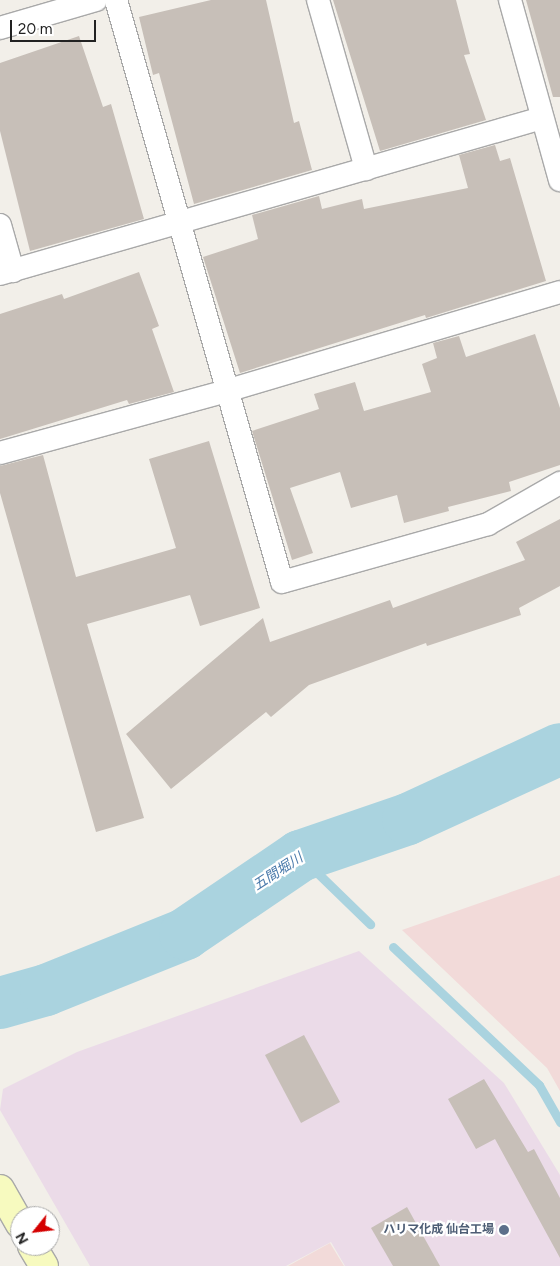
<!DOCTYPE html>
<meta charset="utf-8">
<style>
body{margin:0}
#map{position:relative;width:560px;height:1266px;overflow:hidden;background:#f2efe9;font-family:Figtree,"Noto Sans JP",sans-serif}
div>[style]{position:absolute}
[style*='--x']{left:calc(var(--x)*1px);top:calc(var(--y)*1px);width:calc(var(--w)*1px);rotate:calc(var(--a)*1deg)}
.commercial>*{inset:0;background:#f2dad9}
.industrial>*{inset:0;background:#ebdbe8}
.stream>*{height:9px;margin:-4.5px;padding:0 4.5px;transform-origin:4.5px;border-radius:4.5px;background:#aad3df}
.river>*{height:52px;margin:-26px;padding:0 26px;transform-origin:26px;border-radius:26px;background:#aad3df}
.building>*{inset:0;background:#c7bfb8}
.roads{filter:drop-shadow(1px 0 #a9a9a9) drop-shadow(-1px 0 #a9a9a9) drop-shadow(0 1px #a9a9a9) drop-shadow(0 -1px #a9a9a9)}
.street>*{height:22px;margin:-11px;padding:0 11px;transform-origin:11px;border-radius:11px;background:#fff}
.secondary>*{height:28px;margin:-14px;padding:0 14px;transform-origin:14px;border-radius:14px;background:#f7fabf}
.dots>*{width:14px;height:14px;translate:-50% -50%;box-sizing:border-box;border:2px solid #fff;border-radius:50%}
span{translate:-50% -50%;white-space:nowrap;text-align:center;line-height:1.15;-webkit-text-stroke:4.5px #fff;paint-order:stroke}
.service-label{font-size:12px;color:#4e5e75;font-weight:700}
.right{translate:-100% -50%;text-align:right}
.water-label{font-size:14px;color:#4a7aab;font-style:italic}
.north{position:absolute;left:10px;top:1206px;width:50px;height:50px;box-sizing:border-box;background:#fff;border:1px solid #a7a7a7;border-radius:50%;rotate:241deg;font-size:14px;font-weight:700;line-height:20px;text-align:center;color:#222}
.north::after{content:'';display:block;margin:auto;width:18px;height:22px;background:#d40000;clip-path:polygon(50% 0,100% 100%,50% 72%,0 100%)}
.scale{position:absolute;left:10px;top:20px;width:86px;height:22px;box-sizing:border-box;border:2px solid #222;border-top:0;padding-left:6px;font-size:15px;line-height:18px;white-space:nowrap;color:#222;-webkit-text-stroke:4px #fff;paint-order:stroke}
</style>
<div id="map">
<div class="commercial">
<i style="clip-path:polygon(560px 875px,560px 1091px,547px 1068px,402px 930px)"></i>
<i style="clip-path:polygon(330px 1243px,344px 1266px,288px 1266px)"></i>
</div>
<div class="industrial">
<i style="clip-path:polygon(359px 951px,504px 1083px,560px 1175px,560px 1266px,345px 1266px,331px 1242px,286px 1266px,90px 1266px,0 1110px,3px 1089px,77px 1052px)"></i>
</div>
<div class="stream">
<i style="--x:300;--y:856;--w:98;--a:44.2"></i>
<i style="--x:393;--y:947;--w:201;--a:43.4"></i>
<i style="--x:539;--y:1085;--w:43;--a:60.4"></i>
</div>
<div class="river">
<i style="--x:0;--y:1003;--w:48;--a:-15.8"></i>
<i style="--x:46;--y:990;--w:150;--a:-21.9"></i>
<i style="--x:185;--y:934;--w:139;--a:-34.1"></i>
<i style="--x:300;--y:856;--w:114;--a:-18.9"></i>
<i style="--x:408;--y:819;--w:167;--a:-24.7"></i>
</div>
<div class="building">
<i style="clip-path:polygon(211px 0,266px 0,294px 123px,299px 121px,312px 170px,194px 204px,159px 73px,153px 75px,139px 17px)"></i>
<i style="clip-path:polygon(333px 0,456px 0,470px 54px,464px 55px,486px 120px,380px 151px)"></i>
<i style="clip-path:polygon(526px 0,560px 0,560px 97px,553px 97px)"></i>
<i style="clip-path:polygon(79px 36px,103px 107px,111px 104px,144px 219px,30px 251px,0 131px,0 63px)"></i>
<i style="clip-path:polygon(495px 145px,500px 161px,510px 158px,546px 281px,426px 318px,425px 315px,240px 373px,203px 257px,258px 239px,252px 215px,319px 196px,322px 209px,362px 199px,364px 209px,468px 188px,459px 155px)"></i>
<i style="clip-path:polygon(139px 272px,159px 326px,152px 329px,174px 392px,129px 404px,127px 400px,0 439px,0 314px,62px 294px,64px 299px)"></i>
<i style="clip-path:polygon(535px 334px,560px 408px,560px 465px,509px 482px,511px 491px,448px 507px,449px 511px,404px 523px,397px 495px,351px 508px,340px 472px,290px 488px,313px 553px,292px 560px,252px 431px,319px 409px,314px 394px,355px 382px,364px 411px,431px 392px,422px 364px,437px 358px,433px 343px,459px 336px,466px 357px)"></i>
<i style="clip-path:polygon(209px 441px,260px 608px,200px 626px,190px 595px,87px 624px,144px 818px,96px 832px,0 493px,0 466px,43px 455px,76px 577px,176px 548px,149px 459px)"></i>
<i style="clip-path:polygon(560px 519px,560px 586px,519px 608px,521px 615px,427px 646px,426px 643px,309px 685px,271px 717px,266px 712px,171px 789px,126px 734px,263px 618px,270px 642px,390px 600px,393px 608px,525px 560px,516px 542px)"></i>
<i style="clip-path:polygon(304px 1035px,340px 1102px,301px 1123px,265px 1055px)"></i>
<i style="clip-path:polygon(484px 1079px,528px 1152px,534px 1149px,560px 1198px,560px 1258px,495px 1139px,476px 1149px,448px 1099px)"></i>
<i style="clip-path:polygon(407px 1207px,440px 1266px,393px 1266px,371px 1228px)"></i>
</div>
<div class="roads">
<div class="street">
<i style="--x:116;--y:0;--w:605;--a:74.08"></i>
<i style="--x:282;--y:582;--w:214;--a:-15.7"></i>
<i style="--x:488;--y:524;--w:83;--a:-29.7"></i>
<i style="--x:318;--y:0;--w:176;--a:74.1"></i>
<i style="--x:510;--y:0;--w:187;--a:74.5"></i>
<i style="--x:0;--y:28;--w:100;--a:-16.3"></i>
<i style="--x:0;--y:225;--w:48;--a:74.2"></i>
<i style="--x:0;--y:274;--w:564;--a:-16.06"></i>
<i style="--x:0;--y:453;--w:234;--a:-15.3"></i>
<i style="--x:226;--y:391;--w:348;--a:-16.5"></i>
</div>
<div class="secondary">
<i style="--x:0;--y:1189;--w:40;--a:60.3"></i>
<i style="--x:32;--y:1246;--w:23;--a:59"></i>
</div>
</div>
<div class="dots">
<i style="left:504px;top:1230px;background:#5c6f8a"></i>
</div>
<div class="service-label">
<span class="right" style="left:494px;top:1230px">ハリマ化成 仙台工場</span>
</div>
<div class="water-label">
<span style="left:278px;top:872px;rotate:-33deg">五間堀川</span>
</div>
<div class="north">N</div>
<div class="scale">20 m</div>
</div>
